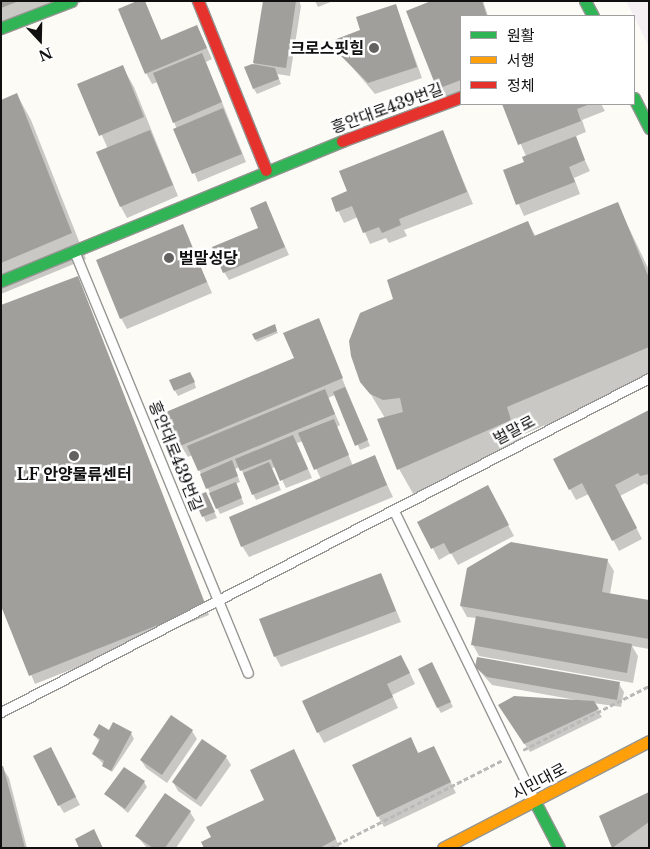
<!DOCTYPE html>
<meta charset="utf-8">
<style>
body{margin:0}
#map{position:relative;width:650px;height:849px;overflow:hidden;background:#fcfbf6;font-family:"Libre Baskerville","Noto Sans KR",serif}
div>[style]{position:absolute}
[style*='--x']{left:calc(var(--x)*1px);top:calc(var(--y)*1px);width:calc(var(--w)*1px);rotate:calc(var(--a)*1deg)}
.industrial>*{inset:0;background:#f4eff2}
.shadow>*{inset:0;background:#0003}
.building>*{inset:0;background:#a09f9b}
.path>*{height:2.5px;margin-top:-1.25px;transform-origin:0;background:repeating-linear-gradient(90deg,#b9b9b8 0 5px,transparent 0 7.5px)}
.roads{filter:drop-shadow(1px 0 #969694) drop-shadow(-1px 0 #969694) drop-shadow(0 1px #969694) drop-shadow(0 -1px #969694)}
.lane>*{height:9px;margin:-4.5px;padding:0 4.5px;transform-origin:4.5px;border-radius:4.5px;background:#fffefe}
.fast>*{height:11px;margin:-5.5px;padding:0 5.5px;transform-origin:5.5px;border-radius:5.5px;background:#30b455}
.slow>*{height:11px;margin:-5.5px;padding:0 5.5px;transform-origin:5.5px;border-radius:5.5px;background:#ff9f0a}
.jam>*{height:11px;margin:-5.5px;padding:0 5.5px;transform-origin:5.5px;border-radius:5.5px;background:#e5322d}
.dots>*{width:14px;height:14px;translate:-50% -50%;box-sizing:border-box;border:2px solid #fff;border-radius:50%}
span{translate:-50% -50%;white-space:nowrap;text-align:center;line-height:1.15;-webkit-text-stroke:5px #fff;paint-order:stroke}
.poi-label{font-size:16px;color:#101010;font-weight:700}
.right{translate:-100% -50%;text-align:right}
.left{translate:0 -50%;text-align:left}
.street-label{font-size:16px;color:#101010}
.frame{position:absolute;inset:0;border:2px solid #101010;pointer-events:none}
.legend{position:absolute;left:460px;top:15px;width:175px;height:90px;box-sizing:border-box;background:#fff;border:1px solid #9f9f9f;margin:0;padding:6px 9px;list-style:none;font-size:15px;color:#101010}
.legend li{display:flex;align-items:center;gap:10px;height:25px}
.legend b{width:25px;border:1px solid #9f9f9f}
.north{position:absolute;left:15px;top:15px;width:50px;height:50px;-webkit-text-stroke:4px #fff;paint-order:stroke;rotate:159deg;font-size:14px;font-weight:700;line-height:20px;text-align:center;color:#101010}
.north::after{content:'';display:block;margin:auto;width:18px;height:22px;background:#101010;clip-path:polygon(50% 0,100% 100%,50% 72%,0 100%)}
</style>
<div id="map">
<div class="industrial">
<i style="clip-path:polygon(626px 1px,649px 1px,649px 47px,634px 16px)"></i>
</div>
<div class="shadow">
<i style="clip-path:polygon(1px 1px,84px 1px,1px 34px)"></i>
<i style="clip-path:polygon(144px 1px,162px 41px,197px 26px,212px 59px,206px 62px,246px 162px,198px 182px,158px 82px,152px 84px,146px 73px)"></i>
<i style="clip-path:polygon(264px 1px,299px 1px,301px 6px,290px 76px,277px 74px,281px 84px,257px 94px,254px 89px,254px 63px)"></i>
<i style="clip-path:polygon(315px 1px,333px 1px,318px 7px)"></i>
<i style="clip-path:polygon(434px 1px,483px 1px,488px 16px,461px 16px,461px 93px,444px 100px,408px 12px)"></i>
<i style="clip-path:polygon(396px 6px,422px 78px,375px 94px,342px 55px,362px 31px)"></i>
<i style="clip-path:polygon(122px 66px,134px 87px,178px 196px,127px 218px,121px 207px,108px 149px,79px 84px)"></i>
<i style="clip-path:polygon(17px 95px,31px 120px,86px 259px,1px 294px,1px 101px)"></i>
<i style="clip-path:polygon(503px 104px,601px 104px,605px 111px,582px 120px,586px 132px,574px 137px,590px 171px,574px 178px,580px 194px,524px 216px,504px 171px,526px 163px,526px 156px)"></i>
<i style="clip-path:polygon(443px 132px,473px 204px,404px 230px,407px 236px,389px 243px,386px 238px,370px 244px,358px 217px,344px 223px,332px 198px,348px 192px)"></i>
<i style="clip-path:polygon(265px 202px,289px 255px,229px 280px,224px 272px,260px 229px)"></i>
<i style="clip-path:polygon(617px 203px,649px 270px,649px 381px,522px 435px,526px 448px,415px 497px,399px 469px,379px 420px,385px 418px,355px 368px,528px 222px,536px 237px)"></i>
<i style="clip-path:polygon(182px 225px,212px 293px,127px 329px,121px 318px)"></i>
<i style="clip-path:polygon(78px 277px,209px 615px,35px 684px,1px 603px)"></i>
<i style="clip-path:polygon(318px 320px,370px 446px,360px 450px,335px 395px,328px 398px,340px 425px,337px 427px,353px 466px,374px 457px,393px 497px,249px 557px,242px 546px,321px 479px,303px 441px,297px 443px,312px 478px,286px 488px,276px 467px,272px 468px,281px 490px,256px 500px,240px 467px,235px 469px,240px 482px,235px 484px,244px 504px,220px 514px,192px 455px,188px 457px,181px 446px,168px 412px,295px 359px)"></i>
<i style="clip-path:polygon(274px 326px,278px 333px,257px 342px,254px 334px)"></i>
<i style="clip-path:polygon(193px 378px,196px 388px,178px 396px,175px 391px)"></i>
<i style="clip-path:polygon(649px 412px,649px 486px,645px 483px,620px 496px,642px 539px,619px 551px,589px 494px,576px 500px,570px 489px)"></i>
<i style="clip-path:polygon(195px 498px,209px 499px,217px 518px,206px 522px)"></i>
<i style="clip-path:polygon(494px 498px,514px 536px,458px 565px,451px 553px,439px 560px,419px 522px)"></i>
<i style="clip-path:polygon(607px 560px,614px 571px,610px 594px,649px 601px,649px 649px,632px 646px,638px 656px,633px 683px,479px 656px,473px 645px,477px 618px,467px 617px,461px 606px)"></i>
<i style="clip-path:polygon(381px 574px,401px 622px,281px 667px,275px 656px)"></i>
<i style="clip-path:polygon(407px 667px,415px 684px,392px 695px,398px 708px,324px 743px,318px 732px)"></i>
<i style="clip-path:polygon(476px 667px,619px 684px,624px 692px,621px 707px,593px 703px,602px 717px,530px 752px,505px 714px,576px 700px,492px 685px)"></i>
<i style="clip-path:polygon(434px 669px,453px 707px,441px 713px,438px 708px)"></i>
<i style="clip-path:polygon(109px 731px,131px 733px,134px 739px,112px 772px,93px 754px,100px 742px,94px 735px)"></i>
<i style="clip-path:polygon(192px 731px,197px 739px,167px 783px,146px 768px,141px 760px)"></i>
<i style="clip-path:polygon(410px 739px,419px 754px,439px 758px,456px 793px,384px 827px,378px 816px)"></i>
<i style="clip-path:polygon(294px 751px,340px 848px,205px 848px,212px 838px,266px 800px)"></i>
<i style="clip-path:polygon(55px 757px,80px 805px,64px 813px,59px 805px)"></i>
<i style="clip-path:polygon(226px 757px,231px 765px,201px 807px,178px 791px,173px 782px)"></i>
<i style="clip-path:polygon(2px 767px,9px 778px,27px 848px,1px 848px)"></i>
<i style="clip-path:polygon(144px 782px,147px 787px,128px 813px,106px 794px)"></i>
<i style="clip-path:polygon(649px 793px,649px 848px,614px 848px,600px 817px)"></i>
<i style="clip-path:polygon(190px 812px,195px 820px,176px 848px,147px 848px,137px 836px)"></i>
</div>
<div class="building">
<i style="clip-path:polygon(1px 1px,19px 1px,1px 8px)"></i>
<i style="clip-path:polygon(137px 1px,145px 1px,161px 40px,197px 25px,207px 48px,145px 74px,118px 9px)"></i>
<i style="clip-path:polygon(263px 1px,296px 1px,286px 68px,253px 63px)"></i>
<i style="clip-path:polygon(431px 1px,482px 1px,487px 16px,461px 16px,461px 80px,437px 89px,406px 11px)"></i>
<i style="clip-path:polygon(396px 4px,417px 67px,368px 83px,341px 56px,334px 40px,360px 30px,356px 17px)"></i>
<i style="clip-path:polygon(202px 53px,222px 102px,173px 123px,153px 73px)"></i>
<i style="clip-path:polygon(252px 64px,275px 68px,279px 79px,253px 89px,244px 67px)"></i>
<i style="clip-path:polygon(123px 65px,144px 117px,99px 136px,77px 84px)"></i>
<i style="clip-path:polygon(17px 93px,72px 233px,1px 263px,1px 100px)"></i>
<i style="clip-path:polygon(502px 104px,590px 104px,577px 109px,581px 121px,518px 145px)"></i>
<i style="clip-path:polygon(223px 108px,242px 154px,192px 174px,173px 129px)"></i>
<i style="clip-path:polygon(150px 130px,173px 185px,120px 207px,96px 152px)"></i>
<i style="clip-path:polygon(443px 130px,467px 192px,399px 219px,401px 225px,382px 233px,379px 227px,363px 233px,352px 206px,336px 212px,331px 198px,347px 191px,339px 171px)"></i>
<i style="clip-path:polygon(576px 136px,585px 160px,569px 167px,575px 182px,516px 205px,503px 170px,524px 162px,522px 157px)"></i>
<i style="clip-path:polygon(266px 201px,285px 247px,223px 273px,212px 247px,258px 228px,250px 208px)"></i>
<i style="clip-path:polygon(618px 202px,649px 278px,649px 347px,507px 407px,511px 420px,397px 470px,377px 419px,403px 412px,400px 398px,383px 400px,370px 394px,360px 382px,351px 356px,349px 341px,360px 313px,393px 299px,387px 280px,528px 221px,534px 236px)"></i>
<i style="clip-path:polygon(183px 224px,207px 282px,120px 319px,96px 260px)"></i>
<i style="clip-path:polygon(78px 276px,206px 606px,29px 676px,1px 606px,1px 305px)"></i>
<i style="clip-path:polygon(319px 318px,343px 378px,180px 446px,166px 412px,294px 358px,283px 333px)"></i>
<i style="clip-path:polygon(275px 324px,277px 331px,255px 340px,252px 334px)"></i>
<i style="clip-path:polygon(190px 372px,195px 382px,174px 391px,169px 380px)"></i>
<i style="clip-path:polygon(345px 387px,368px 440px,355px 446px,333px 392px)"></i>
<i style="clip-path:polygon(325px 389px,335px 414px,198px 471px,187px 446px)"></i>
<i style="clip-path:polygon(649px 410px,649px 474px,640px 476px,638px 473px,615px 485px,637px 528px,612px 541px,582px 483px,569px 490px,553px 459px)"></i>
<i style="clip-path:polygon(334px 419px,349px 455px,314px 470px,298px 433px)"></i>
<i style="clip-path:polygon(293px 435px,308px 469px,280px 481px,271px 459px,240px 471px,235px 459px)"></i>
<i style="clip-path:polygon(375px 455px,387px 485px,241px 547px,229px 517px)"></i>
<i style="clip-path:polygon(232px 460px,238px 476px,206px 489px,200px 474px)"></i>
<i style="clip-path:polygon(269px 462px,279px 484px,252px 495px,243px 473px)"></i>
<i style="clip-path:polygon(236px 482px,242px 498px,216px 509px,209px 493px)"></i>
<i style="clip-path:polygon(488px 485px,509px 525px,450px 554px,444px 543px,431px 549px,417px 522px)"></i>
<i style="clip-path:polygon(206px 492px,215px 512px,202px 517px,193px 497px)"></i>
<i style="clip-path:polygon(511px 542px,608px 559px,602px 592px,649px 600px,649px 639px,460px 606px,467px 568px)"></i>
<i style="clip-path:polygon(381px 573px,396px 611px,274px 657px,259px 619px)"></i>
<i style="clip-path:polygon(476px 616px,632px 644px,627px 673px,471px 645px)"></i>
<i style="clip-path:polygon(401px 655px,410px 673px,387px 684px,393px 697px,317px 733px,302px 701px)"></i>
<i style="clip-path:polygon(477px 657px,620px 682px,617px 700px,487px 677px,475px 667px)"></i>
<i style="clip-path:polygon(432px 662px,451px 702px,437px 708px,418px 669px)"></i>
<i style="clip-path:polygon(514px 696px,594px 701px,599px 709px,524px 744px,498px 705px)"></i>
<i style="clip-path:polygon(171px 715px,193px 730px,162px 775px,140px 760px)"></i>
<i style="clip-path:polygon(113px 722px,132px 732px,111px 771px,102px 766px,104px 761px,92px 754px,100px 739px,93px 735px,99px 724px,109px 730px)"></i>
<i style="clip-path:polygon(411px 737px,418px 753px,434px 746px,451px 782px,377px 817px,352px 765px)"></i>
<i style="clip-path:polygon(202px 739px,227px 756px,196px 800px,172px 782px)"></i>
<i style="clip-path:polygon(51px 747px,76px 797px,58px 806px,33px 756px)"></i>
<i style="clip-path:polygon(294px 749px,336px 839px,320px 848px,204px 848px,201px 842px,211px 837px,206px 827px,264px 800px,250px 770px)"></i>
<i style="clip-path:polygon(1px 766px,3px 766px,25px 848px,1px 848px)"></i>
<i style="clip-path:polygon(124px 767px,145px 781px,125px 809px,104px 794px)"></i>
<i style="clip-path:polygon(649px 792px,649px 822px,612px 848px,599px 816px)"></i>
<i style="clip-path:polygon(165px 793px,191px 811px,165px 848px,153px 848px,135px 836px)"></i>
<i style="clip-path:polygon(94px 829px,103px 848px,79px 848px,75px 839px)"></i>
</div>
<div class="path">
<i style="--x:523;--y:750;--w:141;--a:-26.9"></i>
<i style="--x:330;--y:848;--w:194;--a:-27"></i>
</div>
<div class="roads">
<div class="lane">
<i style="--x:74;--y:251;--w:456;--a:67.6"></i>
<i style="--x:394;--y:511;--w:320;--a:64.1"></i>
<i style="--x:1;--y:712;--w:729;--a:-27.27"></i>
</div>
<div class="fast">
<i style="--x:585;--y:1;--w:17;--a:62"></i>
<i style="--x:1;--y:28;--w:75;--a:-21.1"></i>
<i style="--x:634;--y:98;--w:34;--a:63"></i>
<i style="--x:1;--y:281;--w:369;--a:-22.3"></i>
<i style="--x:535;--y:802;--w:52;--a:62.4"></i>
</div>
<div class="slow">
<i style="--x:443;--y:848;--w:232;--a:-27.4"></i>
</div>
<div class="jam">
<i style="--x:198;--y:1;--w:182;--a:68.1"></i>
<i style="--x:342;--y:141;--w:127;--a:-20.3"></i>
</div>
</div>
<div class="dots">
<i style="left:374px;top:48px;background:#636260"></i>
<i style="left:169px;top:258px;background:#636260"></i>
<i style="left:74px;top:456px;background:#636260"></i>
</div>
<div class="poi-label">
<span class="right" style="left:364px;top:48px">크로스핏힘</span>
<span class="left" style="left:179px;top:258px">벌말성당</span>
<span style="left:74px;top:474px">LF 안양물류센터</span>
</div>
<div class="street-label">
<span style="left:387px;top:108px;rotate:-20deg">흥안대로439번길</span>
<span style="left:514px;top:430px;rotate:-28deg">벌말로</span>
<span style="left:176px;top:456px;rotate:68deg">흥안대로439번길</span>
<span style="left:539px;top:781px;rotate:-28deg">시민대로</span>
</div>
<div class="frame"></div>
<ul class="legend">
<li><b style="height:6px;background:#30b455"></b>원활</li>
<li><b style="height:6px;background:#ff9f0a"></b>서행</li>
<li><b style="height:6px;background:#e5322d"></b>정체</li>
</ul>
<div class="north">N</div>
</div>
